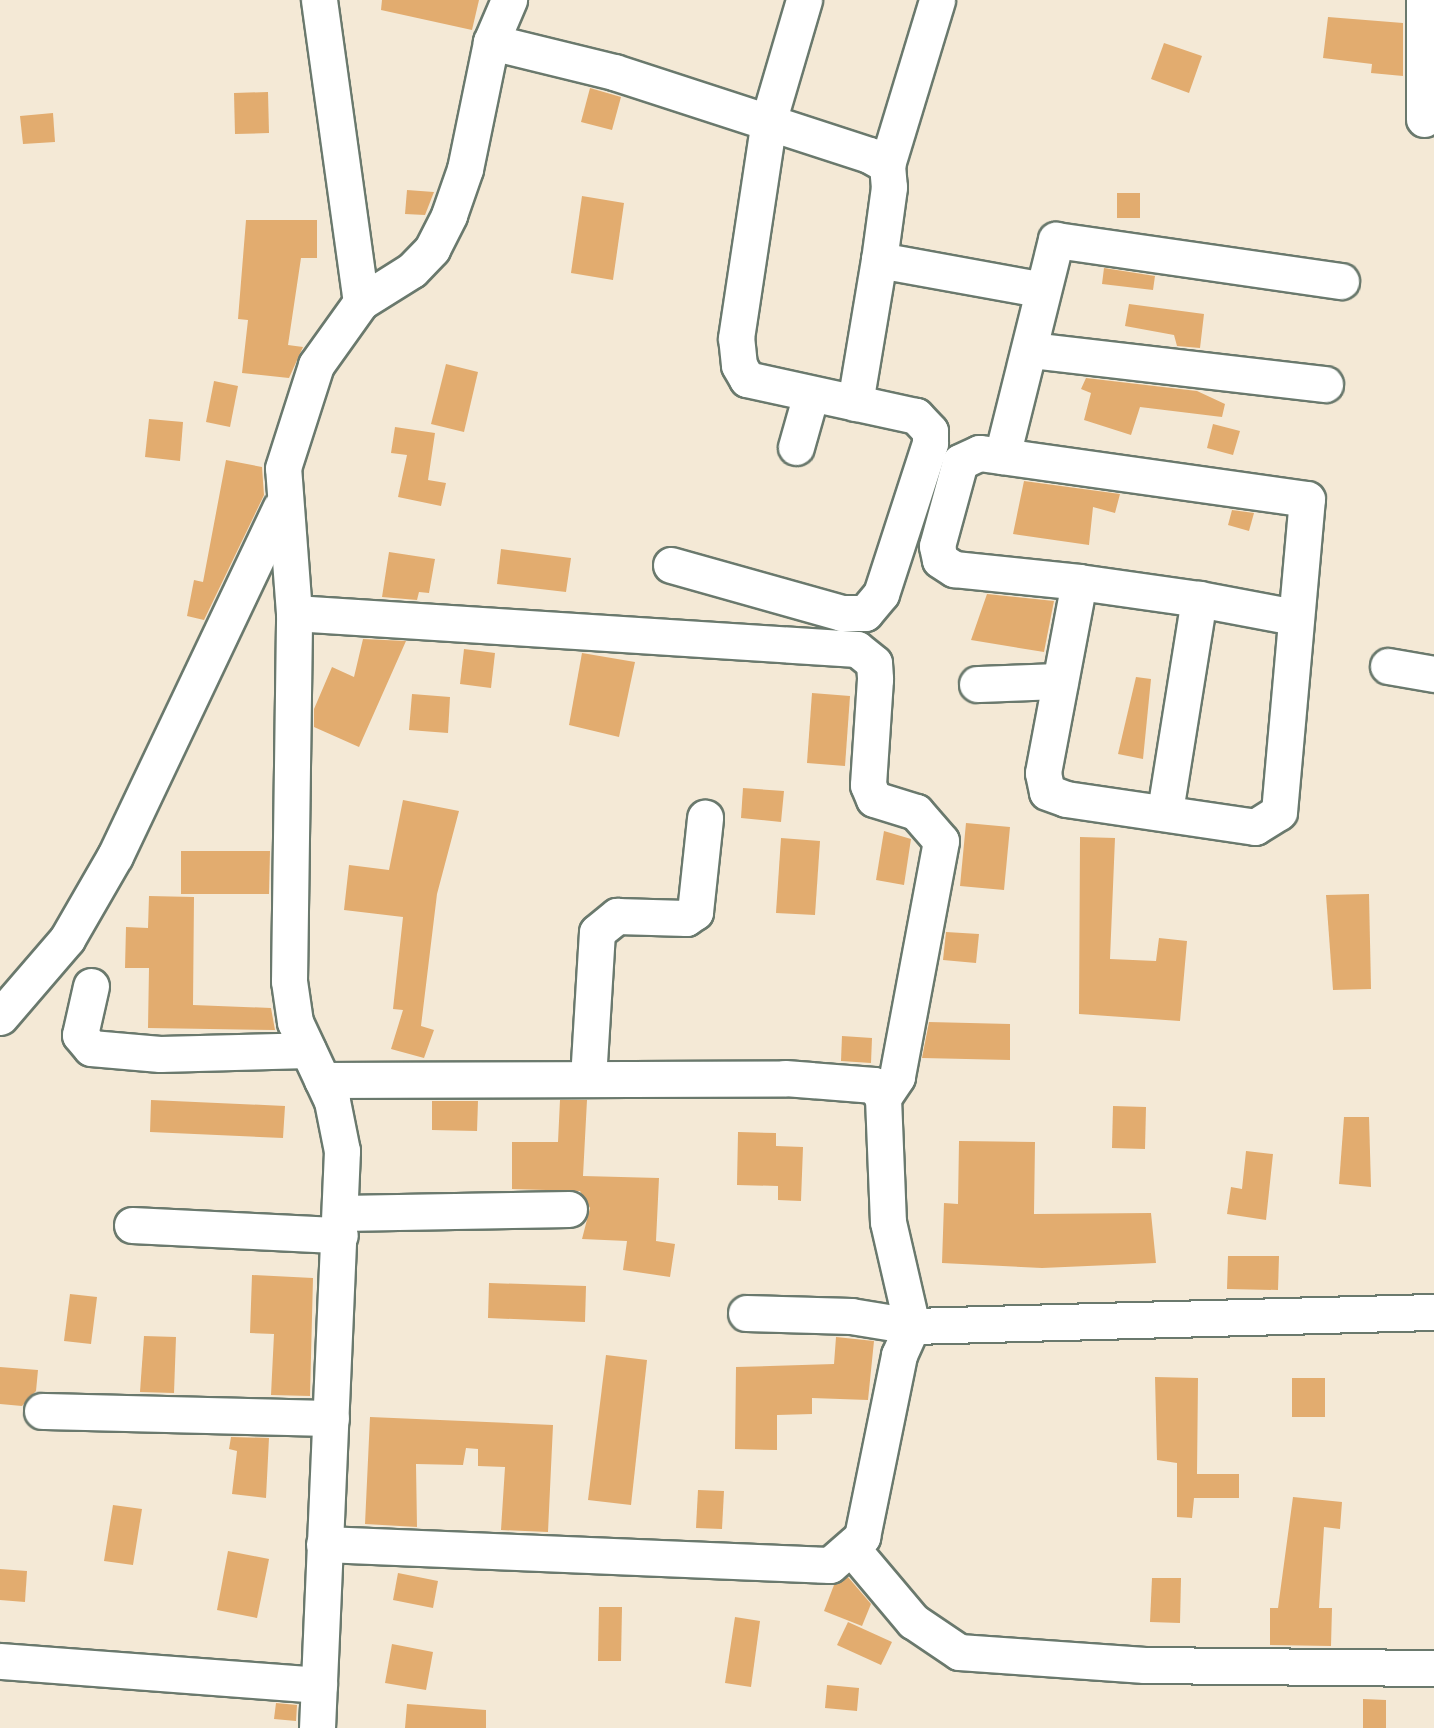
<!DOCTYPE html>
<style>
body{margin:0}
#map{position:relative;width:1434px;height:1728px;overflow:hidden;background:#f4e9d6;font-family:Delius,sans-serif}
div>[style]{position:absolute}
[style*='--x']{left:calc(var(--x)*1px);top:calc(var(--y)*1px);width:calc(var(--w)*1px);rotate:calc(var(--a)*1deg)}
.building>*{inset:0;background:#e2ac6f}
.roads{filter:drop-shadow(2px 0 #6a796d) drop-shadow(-2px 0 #6a796d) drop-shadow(0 2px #6a796d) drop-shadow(0 -2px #6a796d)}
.street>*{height:35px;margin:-17.5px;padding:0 17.5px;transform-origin:17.5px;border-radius:17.5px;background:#fff}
span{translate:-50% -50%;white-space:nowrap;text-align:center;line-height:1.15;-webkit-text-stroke:8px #f7f3e8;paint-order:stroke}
</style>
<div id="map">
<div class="building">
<i style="clip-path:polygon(382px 0,479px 0,472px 30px,381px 10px)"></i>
<i style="clip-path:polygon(1328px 17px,1403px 23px,1403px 76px,1371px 73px,1372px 64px,1323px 58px)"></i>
<i style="clip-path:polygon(1164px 43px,1202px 56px,1189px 93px,1151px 79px)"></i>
<i style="clip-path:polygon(590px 88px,621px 97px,612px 130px,581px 122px)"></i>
<i style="clip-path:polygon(268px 92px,269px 133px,235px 134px,234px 93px)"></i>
<i style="clip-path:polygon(53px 113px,55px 142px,23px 144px,20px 116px)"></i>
<i style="clip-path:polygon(407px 190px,434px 192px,425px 215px,405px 214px)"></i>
<i style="clip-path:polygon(1117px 193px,1140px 193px,1140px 218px,1117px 218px)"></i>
<i style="clip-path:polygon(582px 196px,624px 203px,613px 280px,571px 273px)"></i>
<i style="clip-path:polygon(246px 220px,317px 220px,317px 258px,301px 258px,288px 345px,303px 347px,289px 378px,242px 373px,248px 320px,238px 319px)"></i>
<i style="clip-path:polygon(1104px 268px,1155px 276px,1153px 290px,1102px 284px)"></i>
<i style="clip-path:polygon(1129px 304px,1204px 314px,1200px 348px,1177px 346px,1174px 335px,1125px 326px)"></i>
<i style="clip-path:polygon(446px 364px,478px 372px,464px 432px,431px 424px)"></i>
<i style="clip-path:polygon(1086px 378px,1197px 391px,1225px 404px,1222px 417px,1140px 407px,1131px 435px,1084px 420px,1091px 393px,1081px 389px)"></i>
<i style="clip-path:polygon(214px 381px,238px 386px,230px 427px,206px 422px)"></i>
<i style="clip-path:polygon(149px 419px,183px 422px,180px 461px,145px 457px)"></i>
<i style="clip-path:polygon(1213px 424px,1240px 431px,1233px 455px,1207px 448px)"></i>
<i style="clip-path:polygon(395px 427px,435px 433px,428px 480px,446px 483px,441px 506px,398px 497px,407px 455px,391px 453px)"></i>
<i style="clip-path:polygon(226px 460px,262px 467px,264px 495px,204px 620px,187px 616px,194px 580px,203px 582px)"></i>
<i style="clip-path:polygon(1024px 481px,1120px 494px,1115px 513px,1093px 507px,1089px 545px,1013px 534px)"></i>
<i style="clip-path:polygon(1232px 510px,1254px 513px,1249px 531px,1228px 525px)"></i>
<i style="clip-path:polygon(501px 549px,571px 558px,566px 592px,497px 584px)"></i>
<i style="clip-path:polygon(389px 552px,435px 559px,429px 593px,419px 592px,417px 600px,382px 597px)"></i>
<i style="clip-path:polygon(987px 594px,1054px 601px,1044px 652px,971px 640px)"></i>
<i style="clip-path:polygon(363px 639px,406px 641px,359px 747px,314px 727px,314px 709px,332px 667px,354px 677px)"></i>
<i style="clip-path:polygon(464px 649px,495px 653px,491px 688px,460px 684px)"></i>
<i style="clip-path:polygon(582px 653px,635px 662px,619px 737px,569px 725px)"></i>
<i style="clip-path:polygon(1136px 677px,1151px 679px,1143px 759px,1118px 754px)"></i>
<i style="clip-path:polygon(812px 693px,850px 696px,845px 766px,807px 763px)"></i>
<i style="clip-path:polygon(412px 694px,450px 697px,448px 733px,409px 730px)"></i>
<i style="clip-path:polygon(743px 788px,784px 791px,781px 822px,741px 818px)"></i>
<i style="clip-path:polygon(403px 800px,459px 811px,437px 894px,421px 1026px,434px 1030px,424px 1058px,391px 1049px,403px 1010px,393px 1009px,403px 917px,344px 910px,349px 865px,389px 870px)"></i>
<i style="clip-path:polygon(966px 823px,1010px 827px,1004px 890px,960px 886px)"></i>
<i style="clip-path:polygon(884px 831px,911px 839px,904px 885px,876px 880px)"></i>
<i style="clip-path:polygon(1080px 837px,1115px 838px,1110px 959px,1156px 961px,1159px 938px,1187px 941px,1180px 1021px,1079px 1014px)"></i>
<i style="clip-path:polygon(781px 838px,820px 841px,815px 915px,776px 913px)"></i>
<i style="clip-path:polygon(181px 851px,270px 851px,269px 894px,181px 894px)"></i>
<i style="clip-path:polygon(1369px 894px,1371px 989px,1333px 990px,1326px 895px)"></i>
<i style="clip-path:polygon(149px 896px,194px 897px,193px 1005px,271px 1008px,275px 1030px,148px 1028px,149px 968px,125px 968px,126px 927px,148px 928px)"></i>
<i style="clip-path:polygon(946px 932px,979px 934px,976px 963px,943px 960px)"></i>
<i style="clip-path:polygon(929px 1022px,1010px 1024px,1010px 1060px,922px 1058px)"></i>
<i style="clip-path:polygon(842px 1036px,872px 1038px,871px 1063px,841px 1061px)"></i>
<i style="clip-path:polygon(151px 1100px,285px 1106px,283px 1138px,150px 1132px)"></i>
<i style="clip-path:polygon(560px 1100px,587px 1100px,583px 1176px,659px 1178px,656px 1241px,675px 1244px,670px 1277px,623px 1270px,627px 1241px,582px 1239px,590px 1208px,580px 1191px,512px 1189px,512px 1142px,558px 1142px)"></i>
<i style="clip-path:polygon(432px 1101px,478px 1101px,477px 1131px,432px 1130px)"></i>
<i style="clip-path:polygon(1113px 1106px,1146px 1107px,1145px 1149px,1112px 1148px)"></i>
<i style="clip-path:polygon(1344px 1117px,1369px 1117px,1371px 1187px,1339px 1184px)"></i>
<i style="clip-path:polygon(738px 1132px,776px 1133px,776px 1146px,803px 1147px,801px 1201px,778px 1200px,778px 1186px,737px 1185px)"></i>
<i style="clip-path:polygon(959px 1141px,1035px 1142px,1034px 1214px,1151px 1213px,1156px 1263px,1042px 1268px,942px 1263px,944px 1203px,958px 1204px)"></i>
<i style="clip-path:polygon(1246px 1151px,1273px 1154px,1266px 1220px,1227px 1214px,1231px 1187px,1242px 1189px)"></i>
<i style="clip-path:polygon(1228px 1256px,1279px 1256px,1278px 1290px,1227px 1289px)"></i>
<i style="clip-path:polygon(252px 1275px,313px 1278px,310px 1396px,271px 1395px,274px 1334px,250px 1333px)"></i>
<i style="clip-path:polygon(489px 1283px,586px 1286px,585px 1322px,488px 1318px)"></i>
<i style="clip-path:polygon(70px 1294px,97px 1297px,91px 1344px,64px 1341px)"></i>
<i style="clip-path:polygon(144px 1336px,176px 1337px,174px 1393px,140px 1392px)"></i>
<i style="clip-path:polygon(836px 1337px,874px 1341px,868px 1400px,812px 1398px,812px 1414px,777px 1415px,777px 1450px,735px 1449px,736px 1367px,834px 1364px)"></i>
<i style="clip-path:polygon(606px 1355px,647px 1360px,631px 1505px,588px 1500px)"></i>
<i style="clip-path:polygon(0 1367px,38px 1370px,36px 1391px,22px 1406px,0 1404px)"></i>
<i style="clip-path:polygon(1155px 1377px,1198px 1378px,1197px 1474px,1239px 1474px,1239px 1498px,1194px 1498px,1192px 1518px,1177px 1517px,1177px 1463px,1157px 1460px)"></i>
<i style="clip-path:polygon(1292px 1378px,1325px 1378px,1325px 1417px,1292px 1417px)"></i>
<i style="clip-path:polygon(370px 1417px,553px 1425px,548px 1532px,501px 1530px,505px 1467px,478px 1466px,478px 1449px,466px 1448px,463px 1465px,416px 1464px,417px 1527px,365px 1524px)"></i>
<i style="clip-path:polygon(231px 1437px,269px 1438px,266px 1498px,232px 1494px,237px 1451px,229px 1449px)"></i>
<i style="clip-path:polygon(698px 1490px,724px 1491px,722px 1529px,696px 1528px)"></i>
<i style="clip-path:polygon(1293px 1497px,1342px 1502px,1340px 1529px,1324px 1527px,1319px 1608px,1332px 1608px,1331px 1646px,1270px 1645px,1270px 1608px,1278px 1608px)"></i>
<i style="clip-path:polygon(113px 1505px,142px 1509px,133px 1565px,104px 1561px)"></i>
<i style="clip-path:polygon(228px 1551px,269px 1559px,257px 1618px,217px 1610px)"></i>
<i style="clip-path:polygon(0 1569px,27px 1571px,25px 1602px,0 1600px)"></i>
<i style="clip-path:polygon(398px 1573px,438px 1581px,433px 1608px,393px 1600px)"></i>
<i style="clip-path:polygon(848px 1577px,871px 1604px,862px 1626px,824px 1611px,834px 1585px)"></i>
<i style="clip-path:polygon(1152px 1578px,1181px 1578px,1180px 1623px,1150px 1622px)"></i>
<i style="clip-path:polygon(599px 1607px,622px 1607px,621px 1661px,598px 1661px)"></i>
<i style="clip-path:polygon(735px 1617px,760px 1621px,751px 1687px,725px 1683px)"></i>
<i style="clip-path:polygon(848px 1622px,892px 1642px,881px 1665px,837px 1645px)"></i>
<i style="clip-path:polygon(392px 1644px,433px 1652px,426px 1690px,385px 1683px)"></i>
<i style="clip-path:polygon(827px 1685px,859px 1688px,857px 1711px,825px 1708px)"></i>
<i style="clip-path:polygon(1363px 1699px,1386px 1700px,1386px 1728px,1363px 1728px)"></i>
<i style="clip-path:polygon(276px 1703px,297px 1705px,296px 1721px,274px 1719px)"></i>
<i style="clip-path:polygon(407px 1704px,486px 1710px,486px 1728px,405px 1728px)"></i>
</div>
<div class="roads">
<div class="street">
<i style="--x:319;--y:0;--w:305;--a:82.1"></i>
<i style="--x:1424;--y:0;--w:119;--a:90"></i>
<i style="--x:491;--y:42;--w:127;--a:13.7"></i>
<i style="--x:614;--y:72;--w:268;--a:18"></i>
<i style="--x:869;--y:155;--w:21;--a:29"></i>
<i style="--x:887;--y:165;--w:22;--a:85"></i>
<i style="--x:889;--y:187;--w:74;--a:97.8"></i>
<i style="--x:879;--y:260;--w:163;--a:10.3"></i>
<i style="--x:887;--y:165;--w:172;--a:-73.1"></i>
<i style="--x:1030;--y:350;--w:297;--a:6.6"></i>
<i style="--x:855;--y:403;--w:145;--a:-80.5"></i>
<i style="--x:796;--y:447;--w:55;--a:-74.2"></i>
<i style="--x:1002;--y:456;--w:223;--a:-76"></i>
<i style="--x:1056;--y:240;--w:288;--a:8.2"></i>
<i style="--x:671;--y:565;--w:178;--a:15.7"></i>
<i style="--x:842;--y:613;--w:23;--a:0"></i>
<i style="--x:865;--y:613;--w:25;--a:-50"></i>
<i style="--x:881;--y:594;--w:159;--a:-72"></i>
<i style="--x:930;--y:443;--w:12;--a:-90"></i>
<i style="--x:930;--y:431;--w:21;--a:-133"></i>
<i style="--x:916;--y:416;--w:173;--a:-167.7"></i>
<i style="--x:747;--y:379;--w:16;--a:-120"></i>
<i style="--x:739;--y:365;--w:27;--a:-96"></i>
<i style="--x:736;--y:338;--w:221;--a:-81.4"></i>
<i style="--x:769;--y:119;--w:124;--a:-73.6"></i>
<i style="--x:1079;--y:582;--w:194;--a:100.7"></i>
<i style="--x:1043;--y:773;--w:19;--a:78"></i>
<i style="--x:1047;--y:792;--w:20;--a:20"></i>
<i style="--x:1066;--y:799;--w:191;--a:8.4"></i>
<i style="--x:1255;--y:827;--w:28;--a:-32"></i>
<i style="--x:1279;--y:812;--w:314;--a:-84.9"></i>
<i style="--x:1307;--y:499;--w:331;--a:-172"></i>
<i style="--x:979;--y:453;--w:21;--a:155"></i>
<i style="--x:960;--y:462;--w:87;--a:105.3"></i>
<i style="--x:937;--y:546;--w:14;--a:78"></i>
<i style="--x:940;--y:560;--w:17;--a:33"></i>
<i style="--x:954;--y:569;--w:126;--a:5.9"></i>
<i style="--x:1079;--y:582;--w:121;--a:8.1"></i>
<i style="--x:1199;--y:599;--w:97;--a:10.7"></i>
<i style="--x:294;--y:613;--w:564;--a:3.66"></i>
<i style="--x:857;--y:649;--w:22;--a:39"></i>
<i style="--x:874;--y:663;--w:16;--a:86"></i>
<i style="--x:875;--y:679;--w:106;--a:93.8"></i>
<i style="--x:868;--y:785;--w:15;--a:67"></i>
<i style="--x:874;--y:799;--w:44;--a:17.2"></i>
<i style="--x:916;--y:812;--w:38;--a:49"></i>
<i style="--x:941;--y:841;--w:240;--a:100.6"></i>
<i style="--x:897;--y:1077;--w:25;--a:124"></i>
<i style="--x:1388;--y:666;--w:47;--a:9.9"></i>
<i style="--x:977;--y:684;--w:83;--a:-2.1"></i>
<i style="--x:1165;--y:811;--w:215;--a:-80.9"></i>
<i style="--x:91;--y:986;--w:50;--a:102.7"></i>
<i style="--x:80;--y:1035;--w:17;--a:50"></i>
<i style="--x:91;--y:1048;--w:69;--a:5"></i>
<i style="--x:160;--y:1054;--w:148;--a:-1.5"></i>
<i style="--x:0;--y:1017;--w:103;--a:-49.3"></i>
<i style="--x:67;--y:939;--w:96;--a:-60"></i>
<i style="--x:115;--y:856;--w:385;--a:-64.6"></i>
<i style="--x:588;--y:1079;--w:147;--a:-86.5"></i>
<i style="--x:597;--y:932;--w:26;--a:-39"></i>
<i style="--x:617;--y:916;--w:69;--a:1.7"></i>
<i style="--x:686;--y:918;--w:11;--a:-34"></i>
<i style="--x:695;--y:912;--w:95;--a:-83.9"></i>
<i style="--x:322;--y:1080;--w:463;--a:-0.2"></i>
<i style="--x:785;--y:1078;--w:89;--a:4.5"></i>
<i style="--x:874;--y:1085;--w:16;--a:55"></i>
<i style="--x:883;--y:1098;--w:124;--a:87.7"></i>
<i style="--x:888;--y:1222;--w:107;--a:77"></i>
<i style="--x:912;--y:1326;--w:62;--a:-170.7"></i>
<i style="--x:851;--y:1316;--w:105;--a:-178.4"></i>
<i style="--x:341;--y:1213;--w:228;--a:-1"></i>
<i style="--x:132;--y:1225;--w:208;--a:2.8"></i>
<i style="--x:42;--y:1411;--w:289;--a:1.4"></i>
<i style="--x:324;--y:1544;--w:506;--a:2.38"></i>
<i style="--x:830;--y:1565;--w:43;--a:-41.2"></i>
<i style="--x:862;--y:1537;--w:186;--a:-78.5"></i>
<i style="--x:899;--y:1355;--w:32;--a:-66"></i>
<i style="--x:912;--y:1326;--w:522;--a:-1.54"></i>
<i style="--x:854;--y:1551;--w:92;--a:49.9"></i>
<i style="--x:913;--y:1621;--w:55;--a:34"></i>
<i style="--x:959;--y:1652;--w:186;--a:4"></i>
<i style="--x:1145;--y:1665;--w:289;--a:0.6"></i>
<i style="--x:0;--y:1661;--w:320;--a:4.3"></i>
<i style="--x:317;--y:1728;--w:578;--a:-87.52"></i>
<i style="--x:342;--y:1151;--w:51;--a:-101.3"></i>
<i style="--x:332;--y:1101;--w:87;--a:-115.1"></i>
<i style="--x:295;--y:1022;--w:41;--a:-98.3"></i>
<i style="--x:289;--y:981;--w:368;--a:-89.2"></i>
<i style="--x:294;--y:613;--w:145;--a:-94.3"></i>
<i style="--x:283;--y:468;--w:108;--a:-72.2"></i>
<i style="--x:316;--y:365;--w:77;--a:-54.5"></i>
<i style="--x:361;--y:302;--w:60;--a:-32.1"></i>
<i style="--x:412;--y:270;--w:29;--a:-46"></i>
<i style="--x:432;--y:249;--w:38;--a:-63"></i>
<i style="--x:449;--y:215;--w:49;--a:-70.8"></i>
<i style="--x:465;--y:169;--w:130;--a:-78.4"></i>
<i style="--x:491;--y:42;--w:46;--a:-66.8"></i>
</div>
</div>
</div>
